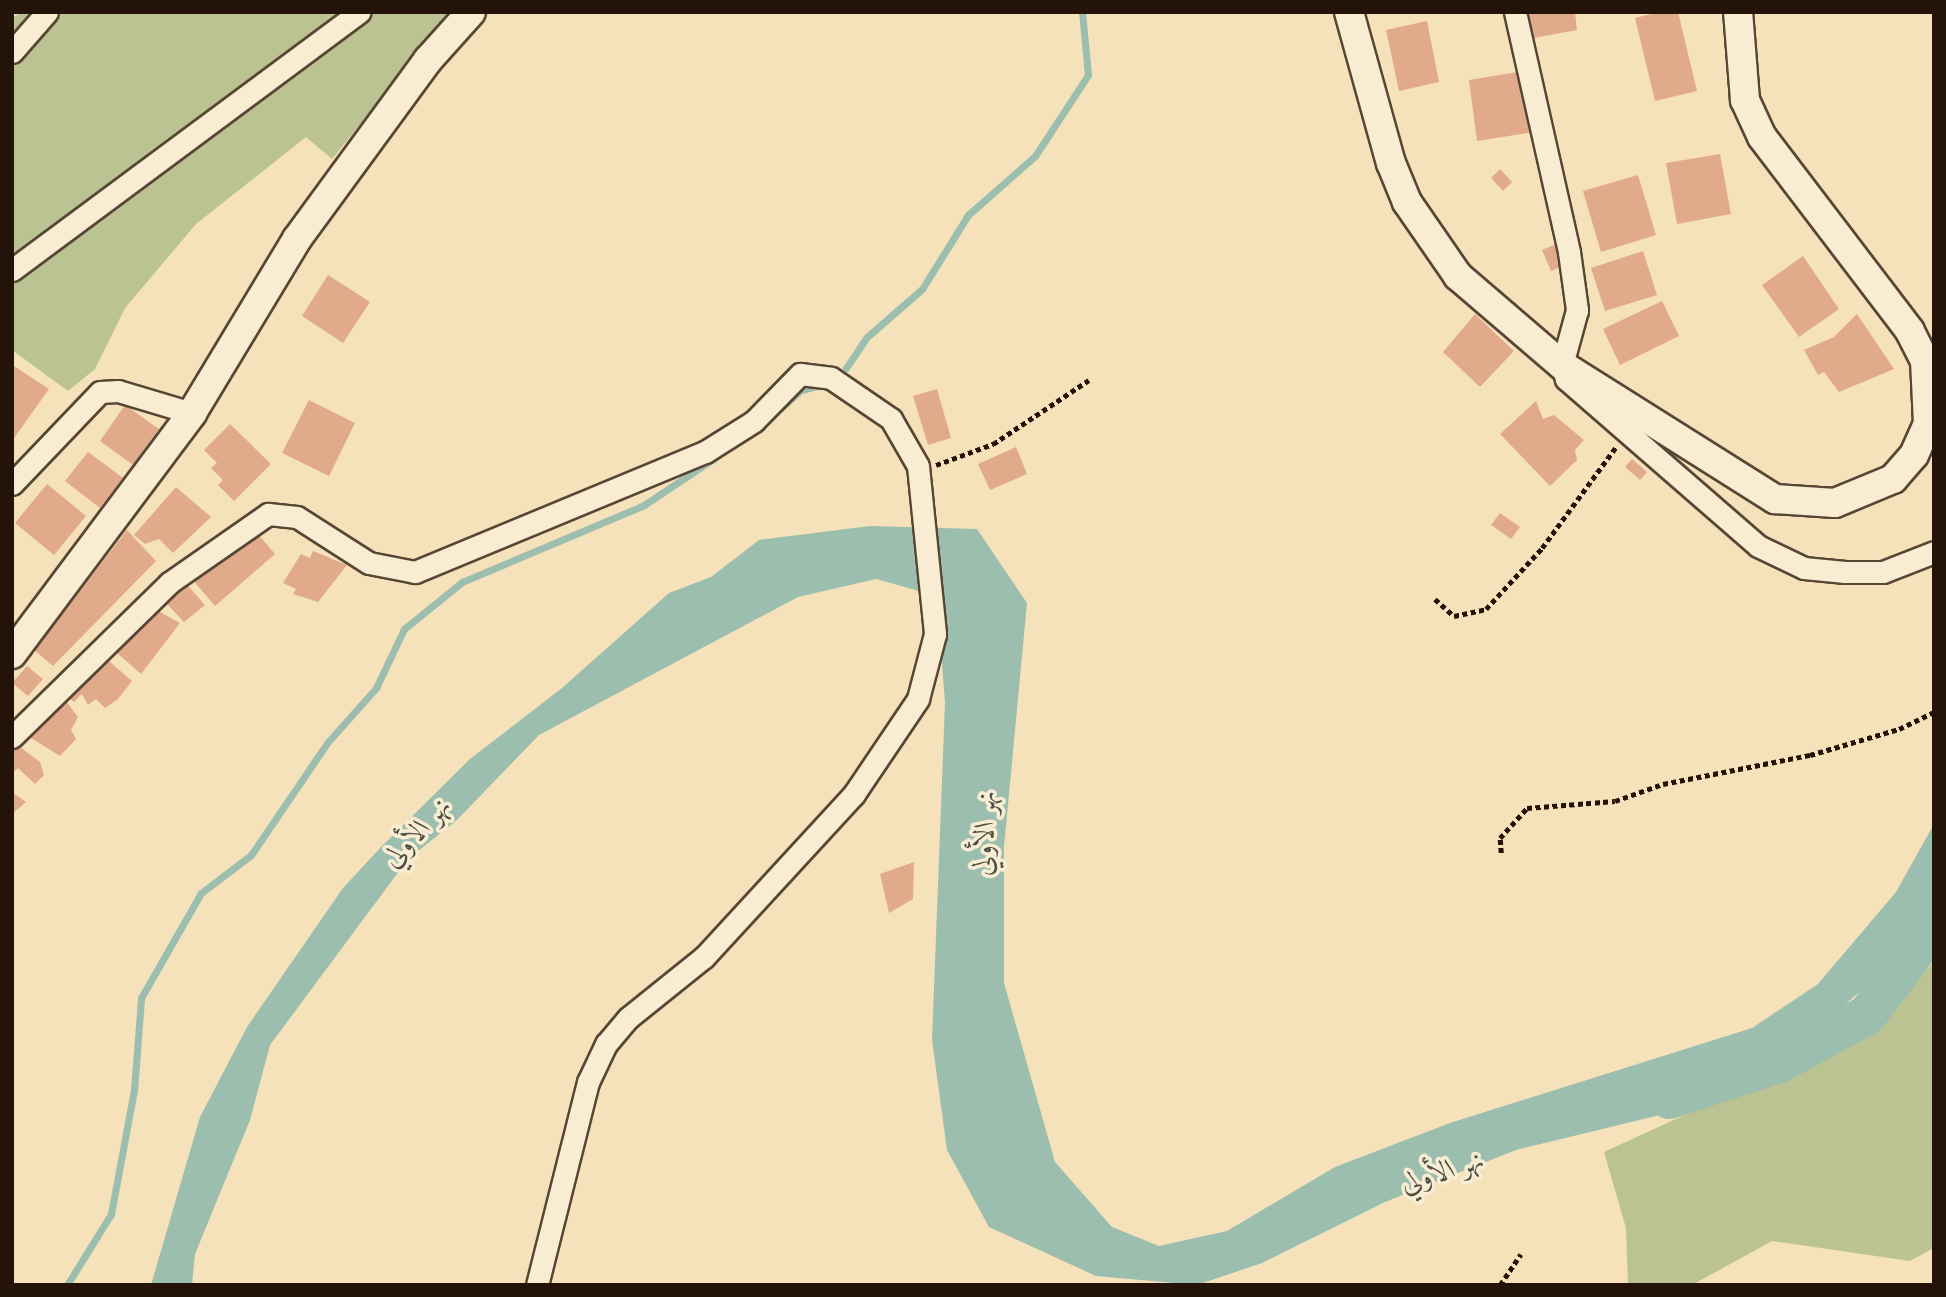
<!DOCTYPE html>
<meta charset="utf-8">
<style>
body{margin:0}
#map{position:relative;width:1946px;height:1297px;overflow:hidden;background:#f5e1ba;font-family:"Sorts Mill Goudy",Amiri,serif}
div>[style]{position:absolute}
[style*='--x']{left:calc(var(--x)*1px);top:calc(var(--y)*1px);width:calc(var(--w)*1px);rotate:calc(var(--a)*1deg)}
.green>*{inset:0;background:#bac391}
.water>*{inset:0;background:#9cbeaf}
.stream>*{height:7px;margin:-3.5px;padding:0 3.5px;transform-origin:3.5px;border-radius:3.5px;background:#9cbeaf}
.river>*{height:40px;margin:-20px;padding:0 20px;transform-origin:20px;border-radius:20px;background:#9cbeaf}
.building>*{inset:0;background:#e1ab8b}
.path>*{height:4.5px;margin-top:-2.25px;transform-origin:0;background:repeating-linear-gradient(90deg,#241309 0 5px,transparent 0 8.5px)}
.roads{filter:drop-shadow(2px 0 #584635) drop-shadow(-2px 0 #584635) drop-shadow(0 2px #584635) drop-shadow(0 -2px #584635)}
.street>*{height:21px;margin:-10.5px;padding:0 10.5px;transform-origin:10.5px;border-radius:10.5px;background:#f8ecd2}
.secondary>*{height:28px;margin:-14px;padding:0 14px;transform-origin:14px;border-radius:14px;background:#f8ecd2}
span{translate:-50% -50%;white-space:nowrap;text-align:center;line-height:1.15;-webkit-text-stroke:7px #f8ecd2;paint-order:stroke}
.water-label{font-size:28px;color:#4e4f43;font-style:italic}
.frame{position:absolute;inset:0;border:14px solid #241309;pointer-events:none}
</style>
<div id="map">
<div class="green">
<i style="clip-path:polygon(23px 12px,451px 12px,332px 159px,306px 137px,196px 224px,125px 308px,95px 369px,68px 391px,12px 350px,12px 18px)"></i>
<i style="clip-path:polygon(1934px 962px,1934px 1248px,1910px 1261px,1772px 1241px,1692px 1285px,1628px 1285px,1626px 1228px,1604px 1152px,1807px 1059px,1887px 1013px)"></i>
</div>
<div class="water">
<i style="clip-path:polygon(870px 526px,977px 529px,1027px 603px,1004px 847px,1004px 983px,1055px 1162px,1112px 1227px,1159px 1246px,1227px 1231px,1335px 1167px,1450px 1123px,1752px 1028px,1818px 984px,1896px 892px,1934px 824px,1934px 929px,1797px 1045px,1656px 1116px,1516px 1150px,1385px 1202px,1262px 1263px,1197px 1285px,1096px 1276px,989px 1227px,947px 1150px,932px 1040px,945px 703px,937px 596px,876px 579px,798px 597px,539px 735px,457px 820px,408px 859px,270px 1045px,250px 1120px,195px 1254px,192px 1285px,151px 1285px,200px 1117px,247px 1027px,343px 888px,381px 847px,470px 759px,562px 688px,669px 593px,711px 577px,759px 540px)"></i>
</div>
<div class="stream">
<i style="--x:846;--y:368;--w:37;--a:-56"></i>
<i style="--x:867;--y:337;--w:73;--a:-41.1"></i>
<i style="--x:922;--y:289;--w:87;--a:-58.1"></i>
<i style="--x:968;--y:215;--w:89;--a:-41.4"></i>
<i style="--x:1035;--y:156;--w:97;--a:-56.8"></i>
<i style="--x:1088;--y:75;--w:63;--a:-95.4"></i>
<i style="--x:760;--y:427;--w:55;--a:-42.1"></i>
<i style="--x:801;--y:390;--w:21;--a:-14"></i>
<i style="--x:67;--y:1285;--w:84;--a:-58.2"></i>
<i style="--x:111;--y:1214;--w:126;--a:-79.5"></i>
<i style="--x:134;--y:1090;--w:92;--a:-85.6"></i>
<i style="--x:141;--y:998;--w:121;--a:-60.3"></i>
<i style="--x:201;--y:893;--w:63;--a:-37.2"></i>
<i style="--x:251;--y:855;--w:135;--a:-55.8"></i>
<i style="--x:327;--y:743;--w:74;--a:-48.3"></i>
<i style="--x:376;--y:688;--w:65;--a:-64.6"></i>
<i style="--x:404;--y:629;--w:75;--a:-39"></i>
<i style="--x:462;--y:582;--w:198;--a:-22.9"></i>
<i style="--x:644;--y:505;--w:87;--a:-33.7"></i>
</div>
<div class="river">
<i style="--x:1669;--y:1099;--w:116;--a:-18.1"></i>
<i style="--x:1779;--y:1063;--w:100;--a:-28.6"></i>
<i style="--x:1867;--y:1015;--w:111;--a:-52.7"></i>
</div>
<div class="building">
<i style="clip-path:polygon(1524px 12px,1575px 12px,1577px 30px,1528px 39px)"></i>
<i style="clip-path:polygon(1659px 12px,1678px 12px,1697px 91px,1655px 101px,1635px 18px)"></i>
<i style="clip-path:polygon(1427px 21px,1439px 82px,1399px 91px,1386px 30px)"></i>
<i style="clip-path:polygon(1524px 71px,1534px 132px,1477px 141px,1469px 80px)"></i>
<i style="clip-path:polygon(1720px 154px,1731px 214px,1677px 224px,1666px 163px)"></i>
<i style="clip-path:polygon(1500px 169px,1512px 182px,1503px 191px,1491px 178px)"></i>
<i style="clip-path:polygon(1638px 175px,1656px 235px,1601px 252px,1583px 191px)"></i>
<i style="clip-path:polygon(1559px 243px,1568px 264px,1551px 271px,1542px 250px)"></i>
<i style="clip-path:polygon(1643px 251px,1657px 295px,1605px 311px,1591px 268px)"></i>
<i style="clip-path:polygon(1803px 256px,1839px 309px,1799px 337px,1762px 285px)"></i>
<i style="clip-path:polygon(328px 275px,370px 302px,343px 343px,302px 316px)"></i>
<i style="clip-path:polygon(1662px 301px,1679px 336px,1620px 365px,1603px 329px)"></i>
<i style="clip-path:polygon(1475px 314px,1514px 351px,1480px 387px,1443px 352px)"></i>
<i style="clip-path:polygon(1857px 314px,1894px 369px,1839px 392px,1824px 372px,1818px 375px,1804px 350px,1834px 337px)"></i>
<i style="clip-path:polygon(14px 366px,49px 389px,12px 441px,12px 369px)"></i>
<i style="clip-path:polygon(937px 389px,951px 438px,928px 445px,913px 396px)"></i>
<i style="clip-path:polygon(309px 400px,355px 423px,329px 476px,282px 453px)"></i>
<i style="clip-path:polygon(1536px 401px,1543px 419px,1554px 415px,1584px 440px,1575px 450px,1577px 460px,1550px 486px,1500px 434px)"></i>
<i style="clip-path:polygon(125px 405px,159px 429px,133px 465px,100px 441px)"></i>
<i style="clip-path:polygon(230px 424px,271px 464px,234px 501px,218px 485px,223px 480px,211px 468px,217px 463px,204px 450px)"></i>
<i style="clip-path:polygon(1016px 447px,1027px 474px,990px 490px,978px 464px)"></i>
<i style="clip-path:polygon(88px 452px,123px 478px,100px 508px,65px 481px)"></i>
<i style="clip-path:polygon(1632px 459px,1647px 472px,1640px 480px,1625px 467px)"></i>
<i style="clip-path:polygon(47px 484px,86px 516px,54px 555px,15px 523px)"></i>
<i style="clip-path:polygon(176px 487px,211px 517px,173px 553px,159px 539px,145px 544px,134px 535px)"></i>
<i style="clip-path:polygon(1500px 513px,1520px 527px,1511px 539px,1491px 525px)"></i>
<i style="clip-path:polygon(251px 526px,275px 554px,215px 606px,191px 578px)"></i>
<i style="clip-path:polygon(127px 530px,156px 561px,53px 666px,34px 650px)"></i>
<i style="clip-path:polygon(313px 551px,347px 565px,318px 602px,293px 594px,296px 589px,283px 583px,301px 554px,310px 558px)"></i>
<i style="clip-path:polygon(180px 577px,205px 605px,184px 622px,168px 605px,153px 600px)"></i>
<i style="clip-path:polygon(151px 607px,180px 623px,141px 674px,108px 645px)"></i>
<i style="clip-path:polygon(103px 656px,132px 681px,118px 699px,105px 708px,96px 699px,88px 705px,82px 694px,74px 702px,62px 693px)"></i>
<i style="clip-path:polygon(27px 666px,43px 679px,28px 696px,12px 683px)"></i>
<i style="clip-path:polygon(62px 696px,78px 717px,71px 730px,76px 739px,60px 756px,23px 733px)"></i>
<i style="clip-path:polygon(12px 741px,40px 762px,44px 775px,35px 784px,18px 768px,12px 773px)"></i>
<i style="clip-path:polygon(12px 792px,26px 802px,12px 814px)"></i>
<i style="clip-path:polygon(914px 862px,913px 899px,889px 913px,880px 874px)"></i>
</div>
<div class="path">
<i style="--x:936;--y:465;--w:61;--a:-20.2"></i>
<i style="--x:993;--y:444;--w:115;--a:-33.7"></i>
<i style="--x:1435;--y:599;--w:25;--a:42"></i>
<i style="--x:1454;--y:616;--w:33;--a:-12"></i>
<i style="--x:1486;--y:609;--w:83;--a:-47.4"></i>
<i style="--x:1542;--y:548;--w:125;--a:-53.8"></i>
<i style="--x:1501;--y:853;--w:15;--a:-94"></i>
<i style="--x:1500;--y:838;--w:40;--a:-48"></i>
<i style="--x:1527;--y:808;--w:88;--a:-4.5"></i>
<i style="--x:1615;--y:801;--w:51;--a:-19.5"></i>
<i style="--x:1663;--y:784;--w:150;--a:-11.2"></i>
<i style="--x:1810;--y:755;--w:93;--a:-16.3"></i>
<i style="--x:1899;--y:729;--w:39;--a:-26"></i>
<i style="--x:1500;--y:1285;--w:37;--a:-56"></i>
</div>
<div class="roads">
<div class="street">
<i style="--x:1515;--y:12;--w:246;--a:77.3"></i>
<i style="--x:1569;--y:252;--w:59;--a:82.1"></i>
<i style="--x:1577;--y:310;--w:57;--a:105.3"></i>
<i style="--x:1562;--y:365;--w:15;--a:74"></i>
<i style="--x:1566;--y:379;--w:254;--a:41"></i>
<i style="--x:1758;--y:546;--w:51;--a:25.6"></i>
<i style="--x:1804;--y:568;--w:41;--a:5.6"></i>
<i style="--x:1845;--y:572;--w:38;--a:0"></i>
<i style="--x:1883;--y:572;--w:55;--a:-21.4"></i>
<i style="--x:12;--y:52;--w:53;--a:-48.8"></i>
<i style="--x:12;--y:270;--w:433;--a:-36.6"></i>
<i style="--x:12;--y:484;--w:127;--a:-46.3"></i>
<i style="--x:100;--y:392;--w:18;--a:-3"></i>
<i style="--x:118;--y:391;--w:77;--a:16.6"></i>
<i style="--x:12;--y:737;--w:220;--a:-44.4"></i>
<i style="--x:169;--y:583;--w:121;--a:-34.9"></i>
<i style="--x:268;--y:514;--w:29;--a:6"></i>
<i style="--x:297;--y:517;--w:85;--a:32.6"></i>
<i style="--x:369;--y:563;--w:47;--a:11.1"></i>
<i style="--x:415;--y:572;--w:314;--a:-22.5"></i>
<i style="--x:705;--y:452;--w:58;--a:-32.3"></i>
<i style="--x:754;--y:421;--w:66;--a:-45.6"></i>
<i style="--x:800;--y:374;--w:31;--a:7"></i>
<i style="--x:831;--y:378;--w:73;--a:34.3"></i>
<i style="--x:891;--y:419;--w:54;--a:60.1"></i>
<i style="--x:918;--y:466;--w:169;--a:84.2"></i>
<i style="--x:935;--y:634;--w:67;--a:104.7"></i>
<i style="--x:918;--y:699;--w:115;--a:124"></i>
<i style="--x:854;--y:794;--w:222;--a:132.6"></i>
<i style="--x:704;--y:957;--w:97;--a:141.2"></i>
<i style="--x:628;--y:1018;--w:34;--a:130"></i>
<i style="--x:606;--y:1044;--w:42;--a:115.3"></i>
<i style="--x:588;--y:1082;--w:209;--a:104.1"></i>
</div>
<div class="secondary">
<i style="--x:1349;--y:12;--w:157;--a:74.5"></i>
<i style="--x:1391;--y:163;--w:42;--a:67.7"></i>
<i style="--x:1407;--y:202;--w:90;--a:55.4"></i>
<i style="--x:1458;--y:276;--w:137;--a:40.6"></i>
<i style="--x:1562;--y:365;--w:252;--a:32.2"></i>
<i style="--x:1775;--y:499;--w:60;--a:3.8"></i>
<i style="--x:1835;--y:503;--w:63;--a:-22.5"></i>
<i style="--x:1893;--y:479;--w:32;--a:-49"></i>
<i style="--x:1914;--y:455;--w:34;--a:-66"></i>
<i style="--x:1928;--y:424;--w:63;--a:-92.7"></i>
<i style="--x:1925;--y:361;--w:34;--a:-117"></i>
<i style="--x:1910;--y:331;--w:244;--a:-127.3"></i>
<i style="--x:1762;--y:137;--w:41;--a:-114.7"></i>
<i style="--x:1745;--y:100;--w:88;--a:-94.5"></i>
<i style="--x:12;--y:654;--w:301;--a:-53.2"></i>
<i style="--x:192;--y:413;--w:203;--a:-58.9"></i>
<i style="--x:297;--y:239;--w:222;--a:-53.8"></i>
<i style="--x:428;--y:60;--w:64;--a:-48.1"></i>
</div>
</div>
<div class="water-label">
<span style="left:418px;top:833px;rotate:-47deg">نهر الأولي</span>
<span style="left:986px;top:833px;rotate:-87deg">نهر الأولي</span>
<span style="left:1443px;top:1173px;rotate:-18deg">نهر الأولي</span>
</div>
<div class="frame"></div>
</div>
